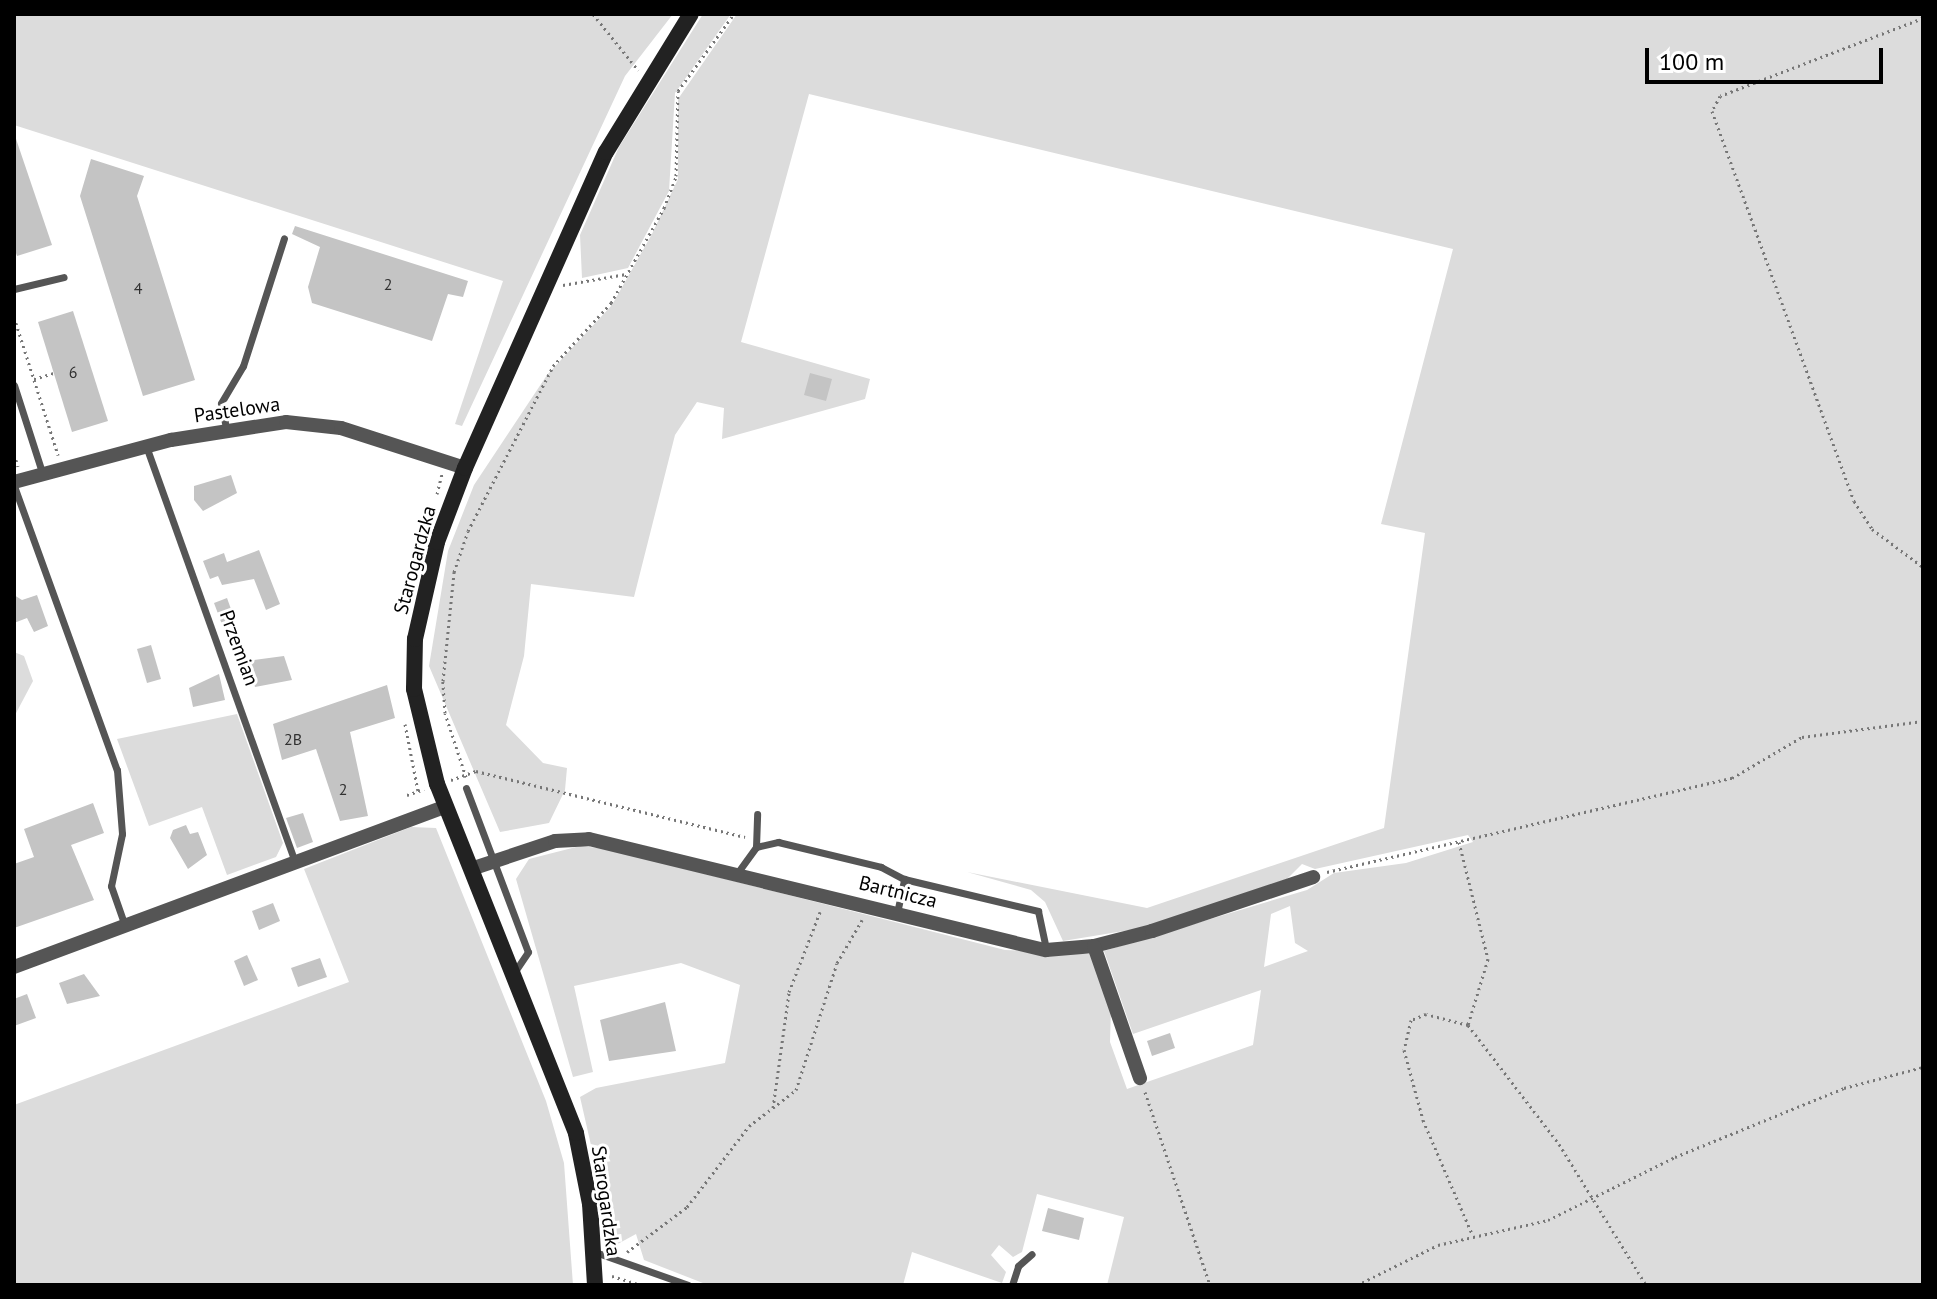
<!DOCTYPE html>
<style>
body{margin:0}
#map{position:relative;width:1937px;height:1299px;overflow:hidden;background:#fff;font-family:"PT Sans",sans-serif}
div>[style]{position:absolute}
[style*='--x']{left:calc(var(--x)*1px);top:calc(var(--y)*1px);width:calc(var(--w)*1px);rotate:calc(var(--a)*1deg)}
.green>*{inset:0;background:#dcdcdc}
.building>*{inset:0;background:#c4c4c4}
.path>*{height:3px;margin-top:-1.5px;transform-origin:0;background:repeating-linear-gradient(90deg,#777 0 2px,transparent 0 6px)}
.lane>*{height:7px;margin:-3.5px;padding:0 3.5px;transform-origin:3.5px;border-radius:3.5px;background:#555}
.street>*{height:14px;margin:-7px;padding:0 7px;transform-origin:7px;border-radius:7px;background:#555}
.secondary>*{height:16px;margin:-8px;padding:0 8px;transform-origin:8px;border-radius:8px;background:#222}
span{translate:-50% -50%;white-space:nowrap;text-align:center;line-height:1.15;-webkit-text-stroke:6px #fff;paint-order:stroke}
.number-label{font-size:16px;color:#313131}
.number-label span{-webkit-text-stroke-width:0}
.street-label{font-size:20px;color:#000}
.frame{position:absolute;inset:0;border:16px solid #000;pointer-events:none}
.scale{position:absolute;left:1645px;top:48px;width:238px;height:36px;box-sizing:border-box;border:4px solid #000;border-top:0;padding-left:10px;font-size:24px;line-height:28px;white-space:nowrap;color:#000;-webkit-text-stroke:6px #fff;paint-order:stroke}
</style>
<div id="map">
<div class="green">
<i style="clip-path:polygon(14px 14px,673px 14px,625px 76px,462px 426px,455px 424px,503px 281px,14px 125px)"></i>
<i style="clip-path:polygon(703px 14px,731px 14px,675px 93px,669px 191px,628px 268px,582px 278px,580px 235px,619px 147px)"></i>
<i style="clip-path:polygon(evenodd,737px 14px,1923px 14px,1923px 1285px,1107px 1285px,1124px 1217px,1037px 1194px,1022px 1252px,1013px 1257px,999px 1245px,991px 1255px,1006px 1272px,1002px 1283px,912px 1252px,903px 1285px,708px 1285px,644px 1260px,636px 1234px,614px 1246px,580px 1097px,596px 1088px,725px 1063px,740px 985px,681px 963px,574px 986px,593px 1072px,573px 1077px,516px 879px,529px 859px,580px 846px,607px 849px,1005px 950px,1090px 954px,1111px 1007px,1110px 1042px,1127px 1089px,1253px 1045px,1261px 990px,1133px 1034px,1104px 951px,1307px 890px,1334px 873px,1406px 863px,1473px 842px,1468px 835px,1315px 869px,1302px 864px,1287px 879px,1142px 928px,1063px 941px,1045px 902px,1031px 890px,967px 872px,1147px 908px,1384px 828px,1425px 533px,1381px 524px,1453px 249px,809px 94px,741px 342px,870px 379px,865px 399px,722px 439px,724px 408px,697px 402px,675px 435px,634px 597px,531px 584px,524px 656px,506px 725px,543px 763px,567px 768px,565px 790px,549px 823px,500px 832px,429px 666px,448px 551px,474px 485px,547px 375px,612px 305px,652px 234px,678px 179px,678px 99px,737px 14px,1290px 906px,1295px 943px,1308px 951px,1264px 967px,1271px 914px,1290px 906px)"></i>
<i style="clip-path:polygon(14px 652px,24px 656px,33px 681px,14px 717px)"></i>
<i style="clip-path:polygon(237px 714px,283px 843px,276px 857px,227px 875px,202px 807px,149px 826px,117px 739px)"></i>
<i style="clip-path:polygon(411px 827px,436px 828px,546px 1101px,564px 1163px,573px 1285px,14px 1285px,14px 1105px,349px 982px,304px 869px)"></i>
</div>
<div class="building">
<i style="clip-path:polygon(14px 133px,52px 245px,17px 256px,14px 247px)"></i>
<i style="clip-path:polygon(91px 159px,144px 176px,137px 196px,195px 380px,143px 396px,80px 196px)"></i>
<i style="clip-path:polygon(295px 226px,468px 281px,463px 297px,448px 294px,432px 341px,312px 303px,308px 287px,320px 247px,292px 234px)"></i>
<i style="clip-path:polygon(73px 311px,108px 421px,72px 432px,38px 322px)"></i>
<i style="clip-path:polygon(810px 373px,832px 379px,826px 401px,804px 395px)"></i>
<i style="clip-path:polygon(231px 475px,237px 493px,203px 511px,194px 500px,194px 486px)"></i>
<i style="clip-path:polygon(259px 550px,280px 604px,266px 610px,254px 579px,222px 585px,218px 576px,210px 579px,203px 561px,224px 553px,227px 562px)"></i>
<i style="clip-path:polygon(14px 595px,22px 600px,37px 595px,48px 626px,34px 632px,27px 618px,14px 623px)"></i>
<i style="clip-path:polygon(227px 598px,240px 634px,227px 638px,214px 603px)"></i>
<i style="clip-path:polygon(151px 645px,161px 679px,147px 683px,137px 649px)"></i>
<i style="clip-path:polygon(284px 656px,292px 680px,255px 687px,246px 661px)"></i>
<i style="clip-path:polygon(219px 674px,225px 700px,193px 707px,189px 688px)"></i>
<i style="clip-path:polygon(387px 685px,395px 718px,350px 732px,368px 816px,340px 821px,316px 749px,282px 760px,273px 724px)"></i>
<i style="clip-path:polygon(93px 803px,104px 833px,71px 845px,94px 900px,14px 928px,14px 864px,34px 857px,24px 829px)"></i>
<i style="clip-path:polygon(303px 813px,313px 842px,297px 848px,286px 818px)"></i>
<i style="clip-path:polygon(186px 825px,190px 834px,198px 832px,207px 855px,188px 869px,170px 838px,173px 830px)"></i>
<i style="clip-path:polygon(273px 903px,280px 921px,259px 930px,252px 911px)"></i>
<i style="clip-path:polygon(247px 955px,258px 980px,244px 986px,234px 961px)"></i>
<i style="clip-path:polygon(320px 958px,327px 977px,298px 987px,291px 968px)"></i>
<i style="clip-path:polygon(84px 974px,100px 996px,67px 1004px,59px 983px)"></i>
<i style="clip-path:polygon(27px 994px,36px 1018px,14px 1026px,14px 999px)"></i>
<i style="clip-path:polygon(665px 1002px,676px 1051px,609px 1061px,600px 1020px)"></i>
<i style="clip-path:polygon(1170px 1033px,1175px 1048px,1152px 1056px,1147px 1041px)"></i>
<i style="clip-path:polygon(1048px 1208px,1084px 1218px,1079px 1240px,1042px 1231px)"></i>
</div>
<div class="path">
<i style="--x:593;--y:14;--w:72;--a:51.2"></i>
<i style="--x:1923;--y:18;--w:217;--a:159"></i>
<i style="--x:1720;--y:96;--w:17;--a:118"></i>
<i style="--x:1712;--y:111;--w:415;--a:70"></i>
<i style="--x:1854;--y:501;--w:33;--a:57"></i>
<i style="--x:1872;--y:529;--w:64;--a:36.7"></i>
<i style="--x:563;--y:285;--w:64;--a:-9.9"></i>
<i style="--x:14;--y:317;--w:145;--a:72.3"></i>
<i style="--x:34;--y:379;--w:21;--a:-17"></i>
<i style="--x:14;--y:454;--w:13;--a:72"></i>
<i style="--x:437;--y:494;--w:21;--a:-76"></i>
<i style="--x:408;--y:590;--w:41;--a:-76"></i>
<i style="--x:405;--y:724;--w:68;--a:79"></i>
<i style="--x:466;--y:777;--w:67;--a:-108.2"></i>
<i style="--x:445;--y:713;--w:32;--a:-94"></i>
<i style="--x:443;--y:681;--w:110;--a:-84.2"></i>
<i style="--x:454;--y:572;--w:43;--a:-71.1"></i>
<i style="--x:468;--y:531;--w:186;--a:-62.7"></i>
<i style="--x:553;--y:366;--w:86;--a:-47.4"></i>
<i style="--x:611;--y:303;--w:109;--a:-60.8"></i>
<i style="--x:664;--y:208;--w:34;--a:-69"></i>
<i style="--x:676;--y:176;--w:85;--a:-88.7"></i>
<i style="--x:678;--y:91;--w:95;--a:-54"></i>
<i style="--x:451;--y:780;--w:27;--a:-20"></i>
<i style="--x:476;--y:771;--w:277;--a:13.8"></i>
<i style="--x:407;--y:795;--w:18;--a:-19"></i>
<i style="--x:1459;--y:842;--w:121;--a:76.1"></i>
<i style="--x:1488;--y:959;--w:69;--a:106.9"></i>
<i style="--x:1468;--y:1025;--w:150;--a:52.6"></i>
<i style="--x:1559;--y:1144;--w:166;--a:58.3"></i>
<i style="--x:1327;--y:872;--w:416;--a:-13.1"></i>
<i style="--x:1732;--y:778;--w:81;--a:-30.4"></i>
<i style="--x:1802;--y:737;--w:122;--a:-7.5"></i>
<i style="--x:1468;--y:1025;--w:43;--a:-165.3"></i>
<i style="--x:1426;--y:1014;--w:16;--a:158"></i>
<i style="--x:1411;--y:1020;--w:31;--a:103"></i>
<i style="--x:1404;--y:1050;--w:73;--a:74.8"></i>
<i style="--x:1423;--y:1120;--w:124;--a:66.7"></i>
<i style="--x:1145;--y:1092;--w:204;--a:71.4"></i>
<i style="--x:773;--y:1108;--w:117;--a:-82.1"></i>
<i style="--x:789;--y:992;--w:86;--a:-68.8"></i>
<i style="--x:627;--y:1252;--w:75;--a:-36.9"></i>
<i style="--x:687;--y:1207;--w:102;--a:-52.6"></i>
<i style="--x:749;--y:1126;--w:59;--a:-37.5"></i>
<i style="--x:796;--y:1090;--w:133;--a:-72.1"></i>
<i style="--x:837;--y:963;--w:50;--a:-59.8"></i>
<i style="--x:612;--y:1276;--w:31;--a:17"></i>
<i style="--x:1357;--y:1285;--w:90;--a:-26.3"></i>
<i style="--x:1438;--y:1245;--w:113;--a:-12.8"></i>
<i style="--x:1548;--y:1220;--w:142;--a:-26.4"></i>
<i style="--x:1675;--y:1157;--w:183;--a:-22.2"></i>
<i style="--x:1844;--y:1088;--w:82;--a:-14.9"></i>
</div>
<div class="lane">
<i style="--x:14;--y:289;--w:51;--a:-13.5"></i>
<i style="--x:14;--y:385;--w:91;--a:72.2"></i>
<i style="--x:226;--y:428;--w:25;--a:-101"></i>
<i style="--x:221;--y:403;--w:43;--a:-59.3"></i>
<i style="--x:243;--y:366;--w:134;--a:-72.2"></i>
<i style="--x:146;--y:446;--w:442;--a:70.3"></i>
<i style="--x:14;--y:486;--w:302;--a:70.1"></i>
<i style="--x:117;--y:770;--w:64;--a:85.5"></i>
<i style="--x:122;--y:834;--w:53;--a:101.9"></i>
<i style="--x:111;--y:886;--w:42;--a:70.7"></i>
<i style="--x:466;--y:788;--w:175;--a:69.3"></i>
<i style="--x:528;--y:952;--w:23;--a:124"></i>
<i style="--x:756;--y:847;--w:33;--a:-88"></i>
<i style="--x:738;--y:872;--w:31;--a:-54"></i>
<i style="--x:756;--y:847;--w:23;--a:-13"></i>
<i style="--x:778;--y:842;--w:106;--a:13.6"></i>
<i style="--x:881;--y:867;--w:26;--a:28"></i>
<i style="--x:904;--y:879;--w:138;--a:13.4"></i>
<i style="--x:1038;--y:911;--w:40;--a:78"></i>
<i style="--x:897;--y:913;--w:35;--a:-78"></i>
<i style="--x:595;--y:1252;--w:99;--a:19.5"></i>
<i style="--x:1012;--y:1285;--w:20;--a:-72"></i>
<i style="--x:1018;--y:1266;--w:18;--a:-41"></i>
</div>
<div class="street">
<i style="--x:14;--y:482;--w:163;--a:-15"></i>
<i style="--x:171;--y:440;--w:116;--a:-8.9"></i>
<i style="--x:286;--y:422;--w:55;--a:6.2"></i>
<i style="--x:341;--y:428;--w:130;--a:17.9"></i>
<i style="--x:471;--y:869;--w:89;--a:-18.4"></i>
<i style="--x:555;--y:841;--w:34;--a:-3"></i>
<i style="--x:589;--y:839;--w:470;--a:13.7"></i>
<i style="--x:1046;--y:950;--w:48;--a:-4.8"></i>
<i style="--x:1094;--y:946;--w:60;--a:-14.5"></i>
<i style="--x:1152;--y:931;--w:170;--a:-18.5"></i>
<i style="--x:1094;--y:946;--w:140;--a:70.8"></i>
<i style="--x:14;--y:967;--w:460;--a:-20.4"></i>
</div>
<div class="secondary">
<i style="--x:595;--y:1285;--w:81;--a:-93.5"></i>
<i style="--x:590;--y:1204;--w:72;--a:-101.2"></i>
<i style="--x:576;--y:1133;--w:376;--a:-111.7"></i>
<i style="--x:437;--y:784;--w:98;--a:-103.6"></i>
<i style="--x:414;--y:689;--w:50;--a:-88.9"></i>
<i style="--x:415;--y:639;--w:99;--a:-77.2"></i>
<i style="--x:437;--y:542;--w:79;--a:-69.3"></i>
<i style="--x:465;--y:468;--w:346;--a:-66"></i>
<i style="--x:606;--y:152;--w:162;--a:-58.4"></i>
</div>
<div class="number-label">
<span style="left:388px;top:284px">2</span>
<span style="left:138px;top:288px">4</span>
<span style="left:73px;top:372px">6</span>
<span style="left:293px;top:739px">2B</span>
<span style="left:343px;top:789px">2</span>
</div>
<div class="street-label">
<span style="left:237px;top:410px;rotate:-8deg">Pastelowa</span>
<span style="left:415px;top:560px;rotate:-75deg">Starogardzka</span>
<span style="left:239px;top:648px;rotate:70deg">Przemian</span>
<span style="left:898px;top:892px;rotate:14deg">Bartnicza</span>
<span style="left:606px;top:1201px;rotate:82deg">Starogardzka</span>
</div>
<div class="frame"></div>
<div class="scale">100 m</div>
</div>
